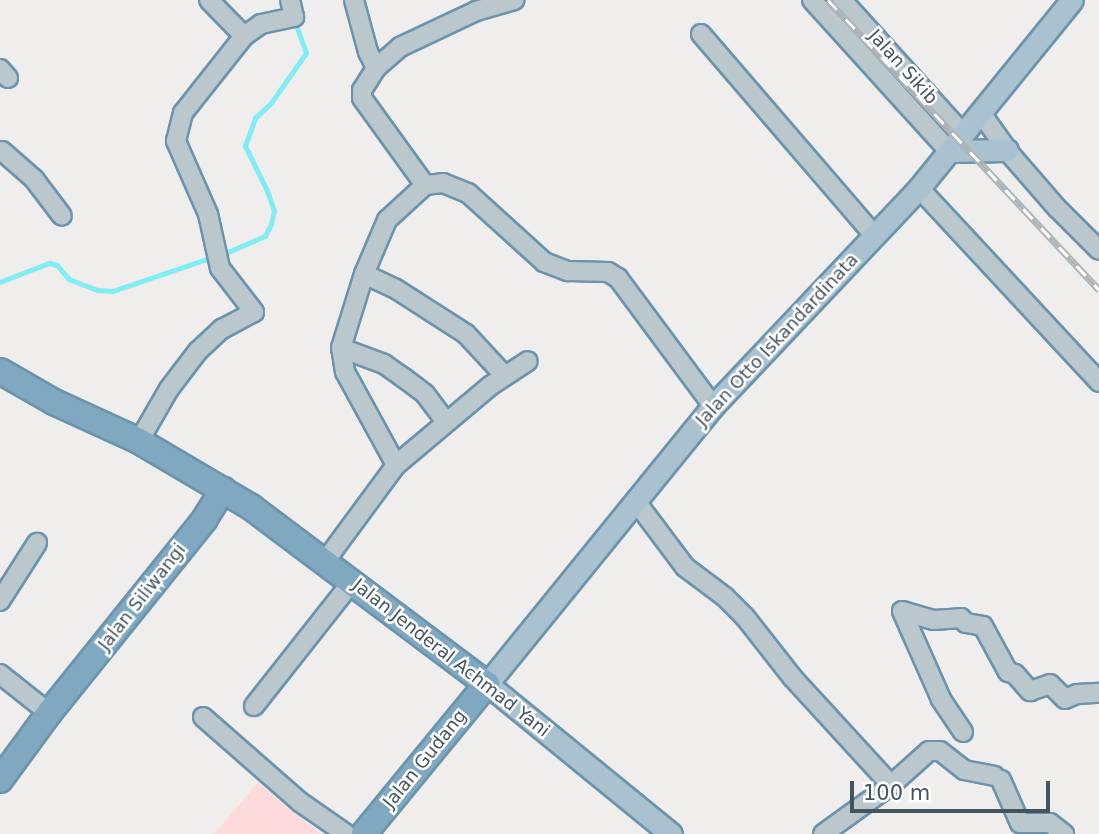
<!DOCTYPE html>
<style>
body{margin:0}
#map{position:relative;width:1099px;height:834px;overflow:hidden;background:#f0eded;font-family:"DejaVu Sans",sans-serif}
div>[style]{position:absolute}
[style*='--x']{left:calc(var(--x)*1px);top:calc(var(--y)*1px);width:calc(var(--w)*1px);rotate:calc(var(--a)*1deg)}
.medical>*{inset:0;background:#fddadc}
.stream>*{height:4.5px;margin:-2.25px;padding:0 2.25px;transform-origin:2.25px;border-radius:2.25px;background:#80ecf3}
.roads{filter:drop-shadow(2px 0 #6b94ac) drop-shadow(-2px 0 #6b94ac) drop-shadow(0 2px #6b94ac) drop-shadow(0 -2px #6b94ac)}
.minor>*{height:18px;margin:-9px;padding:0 9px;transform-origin:9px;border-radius:9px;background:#bac8ce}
.major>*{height:21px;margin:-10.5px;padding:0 10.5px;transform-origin:10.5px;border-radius:10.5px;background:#aac2cf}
.highway>*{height:24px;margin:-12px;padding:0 12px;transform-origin:12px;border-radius:12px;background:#80a9c1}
.rail>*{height:7px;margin-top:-3.5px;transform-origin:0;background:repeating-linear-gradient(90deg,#fff 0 13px,#aeb4b8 0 26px);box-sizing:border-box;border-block:2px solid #aeb4b8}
span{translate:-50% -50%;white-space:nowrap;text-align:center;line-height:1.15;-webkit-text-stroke:5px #fff;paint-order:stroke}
.street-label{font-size:18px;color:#44545c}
.scale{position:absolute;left:850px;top:781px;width:200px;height:32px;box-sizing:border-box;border:4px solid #44545c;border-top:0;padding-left:9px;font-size:21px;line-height:24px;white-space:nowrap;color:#44545c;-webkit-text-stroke:5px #fff;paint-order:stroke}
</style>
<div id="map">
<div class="medical">
<i style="clip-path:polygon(258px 783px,321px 834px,214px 834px)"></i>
</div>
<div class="stream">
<i style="--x:221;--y:255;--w:48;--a:-23.4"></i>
<i style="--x:265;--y:236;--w:13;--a:-63"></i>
<i style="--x:271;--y:224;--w:13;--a:-77"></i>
<i style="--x:274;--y:211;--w:21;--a:-109"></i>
<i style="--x:267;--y:191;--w:50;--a:-116.1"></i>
<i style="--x:245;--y:146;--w:30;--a:-70"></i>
<i style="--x:255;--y:118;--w:22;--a:-43"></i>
<i style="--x:271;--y:103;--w:61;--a:-55"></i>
<i style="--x:306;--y:53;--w:33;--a:-110"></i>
<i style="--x:0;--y:282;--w:53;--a:-21.2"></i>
<i style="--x:49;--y:263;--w:8;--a:14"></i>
<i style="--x:57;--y:265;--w:18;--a:49"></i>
<i style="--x:69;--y:279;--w:31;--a:21"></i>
<i style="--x:98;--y:290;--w:15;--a:4"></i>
<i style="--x:113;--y:291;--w:106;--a:-18.8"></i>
</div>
<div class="roads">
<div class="minor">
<i style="--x:354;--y:0;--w:54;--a:74.9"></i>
<i style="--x:368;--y:52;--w:18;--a:63"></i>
<i style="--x:376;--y:68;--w:26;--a:122"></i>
<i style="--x:362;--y:90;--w:8;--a:90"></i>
<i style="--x:362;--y:98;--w:107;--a:54.1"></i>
<i style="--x:812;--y:0;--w:204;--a:47.8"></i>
<i style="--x:842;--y:0;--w:181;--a:47.9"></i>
<i style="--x:701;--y:34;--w:265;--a:49.3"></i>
<i style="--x:244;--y:36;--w:21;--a:-35"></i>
<i style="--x:261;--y:24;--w:34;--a:-12"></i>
<i style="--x:294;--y:17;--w:17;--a:-103"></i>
<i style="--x:376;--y:68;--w:32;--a:-41"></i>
<i style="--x:400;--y:47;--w:84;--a:-25.3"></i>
<i style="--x:476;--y:11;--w:40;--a:-16"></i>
<i style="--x:0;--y:69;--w:12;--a:48"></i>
<i style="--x:981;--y:113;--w:50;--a:54.7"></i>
<i style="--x:1010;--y:154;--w:72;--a:49"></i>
<i style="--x:1057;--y:208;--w:59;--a:45"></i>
<i style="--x:2;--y:151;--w:43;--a:41.2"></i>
<i style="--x:34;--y:179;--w:46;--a:52.9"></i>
<i style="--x:919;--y:188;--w:265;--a:47.1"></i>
<i style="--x:364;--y:274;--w:35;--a:25"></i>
<i style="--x:396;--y:289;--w:83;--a:32.7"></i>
<i style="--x:466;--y:334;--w:57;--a:47.1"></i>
<i style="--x:341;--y:348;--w:46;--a:20.4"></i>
<i style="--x:384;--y:364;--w:24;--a:35"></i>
<i style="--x:404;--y:378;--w:26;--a:37"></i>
<i style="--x:425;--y:394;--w:35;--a:53"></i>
<i style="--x:139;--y:441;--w:60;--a:-60"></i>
<i style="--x:169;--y:389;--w:48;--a:-52.7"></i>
<i style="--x:198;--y:351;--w:33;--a:-43"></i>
<i style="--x:222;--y:329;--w:36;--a:-28"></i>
<i style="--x:254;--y:312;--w:56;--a:-127.7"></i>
<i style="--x:220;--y:268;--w:55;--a:-102.5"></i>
<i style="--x:208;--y:214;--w:80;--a:-113.7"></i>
<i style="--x:176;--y:141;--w:29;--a:-76"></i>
<i style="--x:183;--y:113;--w:98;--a:-51.6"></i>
<i style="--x:244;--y:36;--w:50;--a:-134.2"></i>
<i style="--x:396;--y:465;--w:123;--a:-40"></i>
<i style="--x:490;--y:386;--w:45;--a:-33.3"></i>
<i style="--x:637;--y:503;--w:80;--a:53.1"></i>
<i style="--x:685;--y:567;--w:50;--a:36.9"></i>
<i style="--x:725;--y:597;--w:28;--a:45"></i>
<i style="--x:745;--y:617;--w:76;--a:51.9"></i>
<i style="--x:792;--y:677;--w:147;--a:47.5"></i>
<i style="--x:326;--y:560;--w:118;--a:-53.6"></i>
<i style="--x:396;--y:465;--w:106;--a:-118.7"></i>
<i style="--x:345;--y:372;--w:24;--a:-99"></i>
<i style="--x:341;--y:348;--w:77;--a:-72.7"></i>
<i style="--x:364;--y:274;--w:59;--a:-66.9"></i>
<i style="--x:387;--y:220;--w:52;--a:-42.6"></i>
<i style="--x:425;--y:185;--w:18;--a:-6"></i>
<i style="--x:443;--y:183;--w:27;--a:22"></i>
<i style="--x:468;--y:193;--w:103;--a:42.2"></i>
<i style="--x:544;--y:262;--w:26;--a:21"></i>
<i style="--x:568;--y:271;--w:40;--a:1.4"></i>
<i style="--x:608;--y:272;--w:12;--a:31"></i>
<i style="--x:618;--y:278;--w:159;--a:53.4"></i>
<i style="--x:0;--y:601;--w:69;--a:-57.5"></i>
<i style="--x:0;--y:674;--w:63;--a:38.5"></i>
<i style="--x:254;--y:706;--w:158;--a:-51.7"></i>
<i style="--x:203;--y:717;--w:129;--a:41.2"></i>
<i style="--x:300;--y:802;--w:56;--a:34.8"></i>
<i style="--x:963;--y:732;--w:40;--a:-124"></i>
<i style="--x:941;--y:699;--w:96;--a:-113.9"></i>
<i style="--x:902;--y:611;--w:33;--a:16"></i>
<i style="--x:934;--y:620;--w:27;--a:-4"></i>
<i style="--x:961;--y:618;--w:7;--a:45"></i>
<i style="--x:966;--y:623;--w:17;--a:10"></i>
<i style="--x:983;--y:626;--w:52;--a:61.5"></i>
<i style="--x:1008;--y:672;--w:7;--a:16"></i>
<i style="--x:1015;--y:674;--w:23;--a:49"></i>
<i style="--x:1030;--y:691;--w:21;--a:-19"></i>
<i style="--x:1050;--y:684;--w:21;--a:45"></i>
<i style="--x:1065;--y:699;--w:13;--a:-23"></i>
<i style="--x:1077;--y:694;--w:22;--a:-3"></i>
<i style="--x:1001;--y:780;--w:47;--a:66.2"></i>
<i style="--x:1020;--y:823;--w:30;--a:0"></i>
<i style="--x:1050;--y:823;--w:18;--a:38"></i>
<i style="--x:823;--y:834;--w:84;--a:-35.8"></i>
<i style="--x:891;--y:785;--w:51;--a:-41.8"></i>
<i style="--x:929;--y:751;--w:11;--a:0"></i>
<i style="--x:940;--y:751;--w:31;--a:38"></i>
<i style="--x:964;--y:770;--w:31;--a:11"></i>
</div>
<div class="major">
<i style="--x:949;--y:151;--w:58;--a:-1"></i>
<i style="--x:671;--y:834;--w:237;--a:-140.8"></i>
<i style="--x:487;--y:684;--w:358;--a:-50.9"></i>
<i style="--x:713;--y:406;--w:300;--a:-46.6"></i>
<i style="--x:919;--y:188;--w:242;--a:-50.9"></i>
</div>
<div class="highway">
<i style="--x:0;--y:371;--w:62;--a:29.9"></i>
<i style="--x:54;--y:402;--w:94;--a:24.6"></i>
<i style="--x:139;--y:441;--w:130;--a:30.5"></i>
<i style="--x:251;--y:507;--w:295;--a:36.9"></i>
<i style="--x:487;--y:684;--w:194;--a:129.4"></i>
<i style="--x:0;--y:780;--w:83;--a:-53.8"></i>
<i style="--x:49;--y:713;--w:248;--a:-51.2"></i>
<i style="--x:204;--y:520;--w:36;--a:-58"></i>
</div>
</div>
<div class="rail">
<i style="--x:828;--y:0;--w:397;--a:46.9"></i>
</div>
<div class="street-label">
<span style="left:903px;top:67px;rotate:48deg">Jalan Sikib</span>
<span style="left:777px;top:340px;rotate:-47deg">Jalan Otto Iskandardinata</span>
<span style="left:142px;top:597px;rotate:-52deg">Jalan Siliwangi</span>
<span style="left:451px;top:658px;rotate:38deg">Jalan Jenderal Achmad Yani</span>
<span style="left:425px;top:759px;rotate:-51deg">Jalan Gudang</span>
</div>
<div class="scale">100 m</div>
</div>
